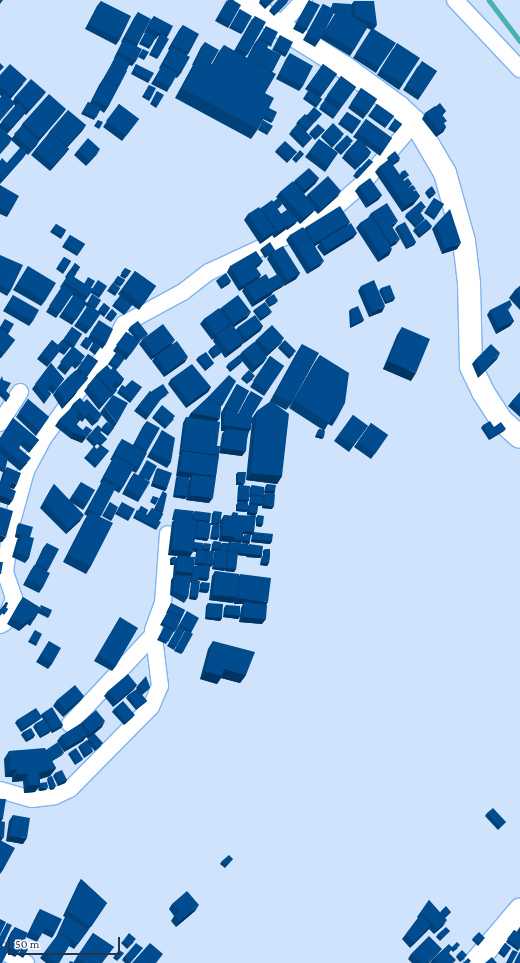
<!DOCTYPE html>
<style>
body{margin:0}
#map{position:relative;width:520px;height:963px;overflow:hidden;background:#cfe4fc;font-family:"Crimson Pro",serif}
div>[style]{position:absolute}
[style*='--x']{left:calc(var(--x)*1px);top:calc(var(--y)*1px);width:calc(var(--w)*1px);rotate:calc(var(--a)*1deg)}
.stream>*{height:4.5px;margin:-2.25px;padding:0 2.25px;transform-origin:2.25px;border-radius:2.25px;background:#49b1ae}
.roads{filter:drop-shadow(1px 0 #80b3ee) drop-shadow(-1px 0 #80b3ee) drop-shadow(0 1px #80b3ee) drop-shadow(0 -1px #80b3ee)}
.street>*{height:16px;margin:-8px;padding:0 8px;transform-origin:8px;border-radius:8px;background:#fff}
.secondary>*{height:22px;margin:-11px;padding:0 11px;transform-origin:11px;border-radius:11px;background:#fff}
.wall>*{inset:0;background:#00417a}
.shaded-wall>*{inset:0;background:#003563}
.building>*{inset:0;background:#004c8e}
span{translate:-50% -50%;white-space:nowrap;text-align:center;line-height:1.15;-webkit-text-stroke:4px #fff;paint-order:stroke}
.scale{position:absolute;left:8px;top:937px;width:112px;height:18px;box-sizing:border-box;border:2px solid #21364e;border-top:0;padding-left:5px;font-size:12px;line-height:14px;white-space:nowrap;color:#21364e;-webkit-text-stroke:3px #fff;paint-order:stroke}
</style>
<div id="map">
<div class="stream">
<i style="--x:489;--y:0;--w:51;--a:52.9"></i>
</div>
<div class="roads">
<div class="street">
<i style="--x:455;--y:0;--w:95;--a:46.7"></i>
<i style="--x:279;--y:26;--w:36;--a:-46"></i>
<i style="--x:0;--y:423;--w:37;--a:-57"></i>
<i style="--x:0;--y:625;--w:4;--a:-27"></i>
<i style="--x:4;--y:623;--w:27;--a:-68"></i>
<i style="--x:14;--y:598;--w:28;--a:-109"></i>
<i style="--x:5;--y:572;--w:50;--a:-82"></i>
<i style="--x:12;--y:522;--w:53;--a:-74.6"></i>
<i style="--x:26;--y:471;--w:40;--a:-62"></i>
<i style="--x:45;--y:436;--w:117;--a:-53.7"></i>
<i style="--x:114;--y:342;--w:21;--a:-61"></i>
<i style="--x:124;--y:324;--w:67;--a:-28.5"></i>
<i style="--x:183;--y:292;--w:33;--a:-38"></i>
<i style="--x:209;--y:272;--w:107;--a:-24.9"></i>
<i style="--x:306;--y:227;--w:39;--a:-35"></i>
<i style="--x:338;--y:205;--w:33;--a:-41"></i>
<i style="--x:363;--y:183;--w:80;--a:-49.6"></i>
<i style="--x:70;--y:724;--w:122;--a:-47"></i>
<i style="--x:0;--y:790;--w:33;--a:16"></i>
<i style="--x:32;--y:799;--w:23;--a:-7"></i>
<i style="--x:55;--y:796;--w:17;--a:-25"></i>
<i style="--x:70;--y:789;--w:115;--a:-45.4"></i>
<i style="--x:151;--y:707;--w:23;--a:-67"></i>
<i style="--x:160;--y:686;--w:56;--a:-97.1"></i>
<i style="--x:153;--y:630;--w:29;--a:-70"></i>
<i style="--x:163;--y:603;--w:69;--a:-85.9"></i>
<i style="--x:0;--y:950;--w:29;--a:27"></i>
</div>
<div class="secondary">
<i style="--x:245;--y:0;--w:43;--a:37.4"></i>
<i style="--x:279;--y:26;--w:77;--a:32.2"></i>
<i style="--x:344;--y:67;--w:68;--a:36"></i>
<i style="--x:399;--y:107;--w:22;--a:43"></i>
<i style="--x:415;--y:122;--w:59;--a:59.5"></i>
<i style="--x:445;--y:173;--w:71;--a:74.4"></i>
<i style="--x:464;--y:241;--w:42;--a:83.2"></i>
<i style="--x:469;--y:283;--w:84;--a:88.6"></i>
<i style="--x:471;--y:367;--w:28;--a:64"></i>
<i style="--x:483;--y:392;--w:33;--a:57"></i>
<i style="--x:501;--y:420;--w:25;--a:42"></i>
<i style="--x:475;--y:963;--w:70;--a:-49.7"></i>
</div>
</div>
<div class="wall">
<i style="clip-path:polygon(227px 0,231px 23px,228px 28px,215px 21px)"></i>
<i style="clip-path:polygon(260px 0,274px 0,265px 9px,259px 3px)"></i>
<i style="clip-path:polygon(309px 0,307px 29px,303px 34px,293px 29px,306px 5px)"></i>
<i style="clip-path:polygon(101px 1px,120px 39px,116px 45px,85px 29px,97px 6px)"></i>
<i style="clip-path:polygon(354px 1px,377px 25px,374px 29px,379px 68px,376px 73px,353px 58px,371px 30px,367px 28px,350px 56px,320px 38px,335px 14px,334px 13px,319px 41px,315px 47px,303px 40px,320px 9px,323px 4px,331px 8px,333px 3px,351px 5px)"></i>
<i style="clip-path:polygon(288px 2px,274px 16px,269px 11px,271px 8px)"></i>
<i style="clip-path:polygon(240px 9px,243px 32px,241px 34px,229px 28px)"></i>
<i style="clip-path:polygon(138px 12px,138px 44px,137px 46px,136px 61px,132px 66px,129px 65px,119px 86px,117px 90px,108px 107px,104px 113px,100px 110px,94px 120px,81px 114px,88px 102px,90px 103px,99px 85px,103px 79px,115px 58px,114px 58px,122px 42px,121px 42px,134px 18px)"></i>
<i style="clip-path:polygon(154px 16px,169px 34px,167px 37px,159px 56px,157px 59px,149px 55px,159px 36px,158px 36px,156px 39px,155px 39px,149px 49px,139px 44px,145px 33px,144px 33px,150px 21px)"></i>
<i style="clip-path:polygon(255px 16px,248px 54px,245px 57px,247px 58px,254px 44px,258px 39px,266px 26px,272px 44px,271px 47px,268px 45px,267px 48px,281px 55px,272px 72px,265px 93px,273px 121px,271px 123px,263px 119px,258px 129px,251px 139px,175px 98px,193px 65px,192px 65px,201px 47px,205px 42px,211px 64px,212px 64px,218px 53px,224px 45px,234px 51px,251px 21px)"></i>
<i style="clip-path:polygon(183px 25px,189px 53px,187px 55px,181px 73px,177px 78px,175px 77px,167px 92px,151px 84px,160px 69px,159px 68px,169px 50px,168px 49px,179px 30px)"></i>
<i style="clip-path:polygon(280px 35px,287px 54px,285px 57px,272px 50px)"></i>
<i style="clip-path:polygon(143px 49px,146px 57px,144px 60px,138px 57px)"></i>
<i style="clip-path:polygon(393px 49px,403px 84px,399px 90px,377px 75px)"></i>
<i style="clip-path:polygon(290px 53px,303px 86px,299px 91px,276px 79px,286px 59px)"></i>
<i style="clip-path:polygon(136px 64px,150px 80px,148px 83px,131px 74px)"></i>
<i style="clip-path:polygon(323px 64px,337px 74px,320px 98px,322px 99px,316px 108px,303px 99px,308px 91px,305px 89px)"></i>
<i style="clip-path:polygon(418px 66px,437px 71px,418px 100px,403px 90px)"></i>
<i style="clip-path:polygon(0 75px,23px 84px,10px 99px,13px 101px,15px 97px,46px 92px,42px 97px,26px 115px,24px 114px,7px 134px,0 128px,0 124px,15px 106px,14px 104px,11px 108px,0 95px)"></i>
<i style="clip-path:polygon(341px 76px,356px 87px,333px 119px,319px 109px,325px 100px,324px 100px)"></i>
<i style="clip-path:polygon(149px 85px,151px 98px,149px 101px,142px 97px)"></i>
<i style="clip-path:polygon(361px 88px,377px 99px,363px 119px,348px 108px)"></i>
<i style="clip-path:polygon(157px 91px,158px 105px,156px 108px,150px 104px)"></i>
<i style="clip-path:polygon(119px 104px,139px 119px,122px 141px,103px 127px)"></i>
<i style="clip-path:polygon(377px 104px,394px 116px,385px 128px,368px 116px)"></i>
<i style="clip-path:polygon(435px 107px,446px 111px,442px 116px,444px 124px,446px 127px,443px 132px,436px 137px,422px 119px,425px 113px)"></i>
<i style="clip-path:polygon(66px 109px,62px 114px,39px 141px,36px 146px,28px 155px,26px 153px,23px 158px,0 184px,0 161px,7px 163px,20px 148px,11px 140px,0 154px,0 128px,12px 138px,20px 128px,23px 123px)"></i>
<i style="clip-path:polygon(347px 112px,361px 121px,352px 134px,338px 124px)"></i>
<i style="clip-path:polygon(308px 114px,322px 114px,313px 124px,306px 132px,312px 138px,303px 148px,289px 134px,297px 124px,296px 124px,298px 121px)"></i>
<i style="clip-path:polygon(366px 119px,392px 138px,380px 156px,365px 145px,371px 152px,368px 157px,355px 170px,342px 158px,346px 152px,358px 140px,353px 137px)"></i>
<i style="clip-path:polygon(395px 119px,402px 124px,395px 133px,388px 129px)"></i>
<i style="clip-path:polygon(98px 120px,101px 126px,99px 129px,94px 126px)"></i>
<i style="clip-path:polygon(263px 120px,269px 132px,267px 135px,258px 130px)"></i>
<i style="clip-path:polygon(86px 125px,82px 131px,67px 147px,69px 149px,65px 154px,50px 171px,31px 155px,35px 150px,47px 136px,50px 131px)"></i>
<i style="clip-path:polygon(325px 130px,315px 140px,309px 134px,311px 131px)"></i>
<i style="clip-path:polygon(322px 135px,342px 137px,332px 148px,321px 137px)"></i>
<i style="clip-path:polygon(319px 139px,338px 153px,325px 172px,305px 157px)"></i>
<i style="clip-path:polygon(351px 144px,341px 155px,334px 149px,336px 146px)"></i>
<i style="clip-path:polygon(277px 149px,297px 152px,287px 163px,275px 152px)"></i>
<i style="clip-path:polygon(78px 150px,97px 154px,86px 166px,74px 155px)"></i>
<i style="clip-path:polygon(304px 154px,296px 163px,292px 159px,294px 157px)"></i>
<i style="clip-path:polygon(389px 156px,399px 161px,393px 165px,400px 175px,401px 172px,409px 175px,407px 177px,403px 180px,404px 181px,412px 184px,408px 188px,409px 188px,409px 187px,420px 196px,413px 205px,402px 212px,375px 172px,379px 167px,388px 160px,387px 158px)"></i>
<i style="clip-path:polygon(369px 159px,373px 162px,357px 179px,353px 176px)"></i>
<i style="clip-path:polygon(evenodd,319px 178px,315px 184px,304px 194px,306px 197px,308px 194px,338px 196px,318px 214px,314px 210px,312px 213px,300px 224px,292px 215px,297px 221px,295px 224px,287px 230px,286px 229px,285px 230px,274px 238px,272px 235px,271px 236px,260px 244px,244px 220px,248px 214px,260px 209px,261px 208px,273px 202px,278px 199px,276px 197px,280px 192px,294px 182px,295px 180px,319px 178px,280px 201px,287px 210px,281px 214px,277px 209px,280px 207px,282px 204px,280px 201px)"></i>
<i style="clip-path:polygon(0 185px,10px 212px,7px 217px,0 214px)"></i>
<i style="clip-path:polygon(359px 186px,382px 195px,378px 200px,366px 208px,355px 191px)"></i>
<i style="clip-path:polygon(427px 190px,434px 195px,429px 199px,425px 193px)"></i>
<i style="clip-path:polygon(434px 198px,444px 204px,434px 220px,424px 213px)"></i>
<i style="clip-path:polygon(424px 210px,420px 213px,423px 221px,415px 228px,405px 217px,406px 214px)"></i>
<i style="clip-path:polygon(371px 213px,394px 226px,392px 227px,396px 244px,391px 247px,389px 255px,378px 262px,356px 228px,360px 223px,368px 218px)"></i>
<i style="clip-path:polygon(350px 222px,347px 225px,357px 233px,353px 238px,324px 256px,317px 247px,320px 243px,315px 246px,320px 266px,307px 274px,286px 240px,290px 235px,304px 229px,306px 227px)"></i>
<i style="clip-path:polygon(56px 224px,66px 230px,61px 239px,50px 232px)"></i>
<i style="clip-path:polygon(436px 224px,457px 249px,442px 254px,432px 229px)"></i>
<i style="clip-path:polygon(397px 226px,416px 242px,414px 245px,406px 249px,395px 229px)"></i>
<i style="clip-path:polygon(432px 226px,430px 229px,419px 238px,413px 231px,415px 228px)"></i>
<i style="clip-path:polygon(70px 235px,85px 244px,77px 256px,62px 247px)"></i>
<i style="clip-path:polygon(262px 248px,275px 250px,300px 273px,296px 279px,284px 286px,283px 285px,282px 287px,273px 292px,271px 295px,252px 307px,242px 291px,244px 288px,239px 291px,227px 272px,230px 266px,263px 261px,259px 266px,256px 268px,261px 275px,259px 278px,269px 279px,277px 275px,267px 259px,269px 255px,265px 258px,260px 250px)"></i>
<i style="clip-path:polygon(0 255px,11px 290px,7px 296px,0 292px)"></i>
<i style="clip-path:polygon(64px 257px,71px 261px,63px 274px,56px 269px)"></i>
<i style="clip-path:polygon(75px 263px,80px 267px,74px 277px,92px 289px,107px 286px,99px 298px,91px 293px,85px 301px,87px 303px,101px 300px,95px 309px,98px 311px,104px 303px,110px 308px,104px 317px,100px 314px,86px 334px,74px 326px,87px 307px,85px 305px,72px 325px,59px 317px,73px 296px,72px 295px,56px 318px,46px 312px,61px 288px,60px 287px,66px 278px,65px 277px)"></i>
<i style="clip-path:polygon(28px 266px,45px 301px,41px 306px,13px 290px)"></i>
<i style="clip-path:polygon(125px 268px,131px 271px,125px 279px,120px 276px)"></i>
<i style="clip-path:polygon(135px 271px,156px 286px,139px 310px,132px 305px,124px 315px,112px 306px,120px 296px,118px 294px)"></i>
<i style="clip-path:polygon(118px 276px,125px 280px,120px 287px,113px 283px)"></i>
<i style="clip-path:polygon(218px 279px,231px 281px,229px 284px,221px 289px,216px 281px)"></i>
<i style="clip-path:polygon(113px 283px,120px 288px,115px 296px,107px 291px)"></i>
<i style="clip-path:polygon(361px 286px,382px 312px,369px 317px,358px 291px)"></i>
<i style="clip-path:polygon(520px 286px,520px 310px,509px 298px,515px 290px)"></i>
<i style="clip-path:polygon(381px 288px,395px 298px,393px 301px,385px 304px,379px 291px)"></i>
<i style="clip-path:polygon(13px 295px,33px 321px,29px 326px,3px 311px)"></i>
<i style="clip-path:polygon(267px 298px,276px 303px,269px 307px,265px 301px)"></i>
<i style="clip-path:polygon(222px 307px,247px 318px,234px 327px,236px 330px,238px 327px,263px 326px,260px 331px,242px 344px,241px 346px,225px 358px,221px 352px,220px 354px,213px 359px,208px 352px,210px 349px,216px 345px,213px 341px,214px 338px,212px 340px,200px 324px,204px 319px,220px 309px)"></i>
<i style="clip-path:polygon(112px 309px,117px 314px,111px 322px,105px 318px)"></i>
<i style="clip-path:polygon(255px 309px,270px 314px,260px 321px,253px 311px)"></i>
<i style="clip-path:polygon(351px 309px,364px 320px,362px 322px,350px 328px,349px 311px)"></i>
<i style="clip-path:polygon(490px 310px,508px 310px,514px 321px,510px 326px,496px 334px,487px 315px)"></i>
<i style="clip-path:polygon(5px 319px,10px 331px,8px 334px,15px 340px,1px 358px,0 358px,0 327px)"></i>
<i style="clip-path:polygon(138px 321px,140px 341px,126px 360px,124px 359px,116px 370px,124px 379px,121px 384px,116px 389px,117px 390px,113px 395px,110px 398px,110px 397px,99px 410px,84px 391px,97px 374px,111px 370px,113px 368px,108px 364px,116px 353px,113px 351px,126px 332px,134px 337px,128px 330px,130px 327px)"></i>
<i style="clip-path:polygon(95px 326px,106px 344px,102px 349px,100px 347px,95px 355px,89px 350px,93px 343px,92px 342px,87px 350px,80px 345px,86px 337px,88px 338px)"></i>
<i style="clip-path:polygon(72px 327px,82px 334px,74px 347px,82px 362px,75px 369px,72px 366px,65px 375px,57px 368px,72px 348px,70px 347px,64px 355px,59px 352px,47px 367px,37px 359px,52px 340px,58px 345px,62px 341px)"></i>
<i style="clip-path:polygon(402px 327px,411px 381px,383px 369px,397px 335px)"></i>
<i style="clip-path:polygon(143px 339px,172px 344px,185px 362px,164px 377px,152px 361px,155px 357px,151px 360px,139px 344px)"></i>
<i style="clip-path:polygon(257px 339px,281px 343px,266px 357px,263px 363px,252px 373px,242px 361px,230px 372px,226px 367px,228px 364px,239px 356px,242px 352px,254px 343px)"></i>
<i style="clip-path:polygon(302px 344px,292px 403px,286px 410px,275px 404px,282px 476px,277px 484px,246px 480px,252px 421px,242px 456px,219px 453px,222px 434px,224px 431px,221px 431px,221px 413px,234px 389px,237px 384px,249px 391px,237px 413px,238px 414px,247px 397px,251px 391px,252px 418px,257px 411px,270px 402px,270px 401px,297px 352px)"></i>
<i style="clip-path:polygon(280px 345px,294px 354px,289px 359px,278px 348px)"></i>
<i style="clip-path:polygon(88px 354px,98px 361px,87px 377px,88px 378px,86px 381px,78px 390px,74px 396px,62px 409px,53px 395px,57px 389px,76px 371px)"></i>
<i style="clip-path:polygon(320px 355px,337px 418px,332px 426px,328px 424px,324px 431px,322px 439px,315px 437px,317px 432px,319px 429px,323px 430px,289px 408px,315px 362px)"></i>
<i style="clip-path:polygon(270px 356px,284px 366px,264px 396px,250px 387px)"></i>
<i style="clip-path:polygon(198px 357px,214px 363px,212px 365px,205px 371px,196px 360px)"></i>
<i style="clip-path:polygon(476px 359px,497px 359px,478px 378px,472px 364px)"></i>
<i style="clip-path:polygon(51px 363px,64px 379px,53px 394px,48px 390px,51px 394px,44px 404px,32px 389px)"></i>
<i style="clip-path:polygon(243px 376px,253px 379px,247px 384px,241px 379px)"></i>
<i style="clip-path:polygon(171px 379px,211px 387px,208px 392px,186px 408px,168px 384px)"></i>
<i style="clip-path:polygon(0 380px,3px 380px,6px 391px,10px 395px,6px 402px,0 396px)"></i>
<i style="clip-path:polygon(236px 381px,221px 406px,217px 421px,217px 446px,219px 455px,218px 456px,216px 476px,215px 477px,209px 503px,186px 500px,189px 480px,190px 478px,189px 478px,187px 496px,185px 499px,173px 497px,176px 478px,177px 476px,176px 476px,179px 456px,180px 455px,179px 455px,183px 423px,186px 417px,188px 418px,191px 413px,208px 397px)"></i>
<i style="clip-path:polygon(122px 385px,125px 387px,142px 387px,130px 403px,117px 393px)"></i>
<i style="clip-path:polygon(150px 391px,152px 392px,152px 391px,167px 395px,160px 400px,146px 420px,134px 411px)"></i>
<i style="clip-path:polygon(520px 392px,520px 417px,508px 406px,512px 401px)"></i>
<i style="clip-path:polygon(80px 398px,98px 421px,92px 426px,85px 418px,82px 422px,80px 420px,77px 424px,82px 443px,70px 438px,55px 426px,59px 420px,70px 409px,73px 404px)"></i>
<i style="clip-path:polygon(28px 399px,49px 417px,36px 436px,16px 417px)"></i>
<i style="clip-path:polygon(104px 407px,117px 423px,108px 436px,101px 431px,100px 432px,107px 439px,101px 445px,109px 451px,95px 468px,84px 458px,86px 456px,97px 449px,100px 446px,97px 444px,94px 447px,86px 439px,88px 436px,102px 428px,107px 422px,113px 428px,100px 413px)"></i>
<i style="clip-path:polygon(154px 415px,174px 419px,165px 429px,152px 418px)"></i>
<i style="clip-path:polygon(353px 415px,368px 426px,349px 452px,334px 441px)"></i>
<i style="clip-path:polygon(13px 418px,39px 440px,29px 453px,20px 445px,19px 448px,27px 463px,20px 471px,7px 460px,5px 470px,7px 467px,14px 489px,10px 487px,9px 505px,0 502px,0 482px,3px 472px,0 471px,0 438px)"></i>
<i style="clip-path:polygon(147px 421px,147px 451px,139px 468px,136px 473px,132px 471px,123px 487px,119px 493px,114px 490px,100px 517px,91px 566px,86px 574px,63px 562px,85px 519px,87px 516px,84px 514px,101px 483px,100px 482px,112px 460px,110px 460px,118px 445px,122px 439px,133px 445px,143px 426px)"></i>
<i style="clip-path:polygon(371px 423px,388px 435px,371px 459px,354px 447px)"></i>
<i style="clip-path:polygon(483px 425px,494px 427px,504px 431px,489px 440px,481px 428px)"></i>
<i style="clip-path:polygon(162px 430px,171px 462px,167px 468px,147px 457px,159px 436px)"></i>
<i style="clip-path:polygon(147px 460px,141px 497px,138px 502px,122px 494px,130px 479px,134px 473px,138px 476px)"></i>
<i style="clip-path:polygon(158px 468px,167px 488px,165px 491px,151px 486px,156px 470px)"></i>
<i style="clip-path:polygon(238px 472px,249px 500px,247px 503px,237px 502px,238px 487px,239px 485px,236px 485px,236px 474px)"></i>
<i style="clip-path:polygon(81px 482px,87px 504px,83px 510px,72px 503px,80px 521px,66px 534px,40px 508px,50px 490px,54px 484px,69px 500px)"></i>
<i style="clip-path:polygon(267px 484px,275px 491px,274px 494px,264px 493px,265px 487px)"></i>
<i style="clip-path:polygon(252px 485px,264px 496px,263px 497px,265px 493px,272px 509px,262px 508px,262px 504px,261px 506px,258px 506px,257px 513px,255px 516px,247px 515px,247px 510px,246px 512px,236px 511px,236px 505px,238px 502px,248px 506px,249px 504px,250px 497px,249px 497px,250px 488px)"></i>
<i style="clip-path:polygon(163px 491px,163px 512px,162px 513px,163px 514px,159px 521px,158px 527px,156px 530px,133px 518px,136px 513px,137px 510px,138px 511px,141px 506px,148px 510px,146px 514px,147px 515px,152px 508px,154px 509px)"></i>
<i style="clip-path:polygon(153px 496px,157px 502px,155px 505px,150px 502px)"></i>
<i style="clip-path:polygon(110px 502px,113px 518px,111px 521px,102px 516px)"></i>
<i style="clip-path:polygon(122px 502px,130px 518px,128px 521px,115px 514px)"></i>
<i style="clip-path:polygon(evenodd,175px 509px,193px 514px,195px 511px,210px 521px,209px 522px,207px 541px,195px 539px,194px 542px,203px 545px,204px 543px,210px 549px,209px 551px,211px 551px,212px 544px,214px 541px,221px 544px,222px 543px,227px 544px,229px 542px,248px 546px,249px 544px,262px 555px,261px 558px,246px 557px,247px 555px,246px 556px,237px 555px,236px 569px,234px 572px,225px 571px,225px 569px,224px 571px,212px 569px,214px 553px,215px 551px,214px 551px,207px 581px,198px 580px,198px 581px,196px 600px,189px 599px,191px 583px,190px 582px,188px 597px,184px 603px,170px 595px,171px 580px,173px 577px,174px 564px,173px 565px,170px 565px,170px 559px,172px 557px,175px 560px,178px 556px,179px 556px,168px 555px,172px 522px,174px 520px,172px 520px,174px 511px,175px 509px,193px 551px,196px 552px,196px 553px,194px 565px,199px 566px,194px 566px,190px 557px,193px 551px)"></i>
<i style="clip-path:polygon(214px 511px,221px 520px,224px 515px,231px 516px,233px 512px,254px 532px,272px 541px,270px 544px,251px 542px,252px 535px,243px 534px,243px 537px,244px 535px,250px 541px,249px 544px,242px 543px,242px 541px,241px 543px,232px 542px,233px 541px,231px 542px,219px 541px,220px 523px,219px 525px,219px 537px,217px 540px,210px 539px,212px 527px,213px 525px,211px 525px,212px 514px)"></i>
<i style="clip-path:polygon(258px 515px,263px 524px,261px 527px,256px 526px,256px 518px)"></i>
<i style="clip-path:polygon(19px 523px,30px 537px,29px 558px,25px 563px,12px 557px,17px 540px,18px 538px,15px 537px,17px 526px)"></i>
<i style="clip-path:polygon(47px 543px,48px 570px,47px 571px,43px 587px,39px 593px,23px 585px,31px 570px,35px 565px,43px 548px)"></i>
<i style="clip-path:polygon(265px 549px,270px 556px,267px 566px,260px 565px,261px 559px,263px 556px,263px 551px)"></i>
<i style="clip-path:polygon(215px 571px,239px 576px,240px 574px,266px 604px,262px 624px,239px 622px,241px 608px,243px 604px,234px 604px,234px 601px,233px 603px,209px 600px,212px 576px)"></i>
<i style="clip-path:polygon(202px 582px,209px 590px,207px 593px,199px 592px,200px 584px)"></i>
<i style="clip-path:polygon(23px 597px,50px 615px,48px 618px,38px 613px,30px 626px,27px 624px,19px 631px,7px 624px,19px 603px)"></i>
<i style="clip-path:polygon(6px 602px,8px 603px,6px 608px,8px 609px,4px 615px,2px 613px,0 616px,0 609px,1px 609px)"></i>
<i style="clip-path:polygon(171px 603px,185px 610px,176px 630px,174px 632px,173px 632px,166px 644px,157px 640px,164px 627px,160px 625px,167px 613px,166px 613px)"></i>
<i style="clip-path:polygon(208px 603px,222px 618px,220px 621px,205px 619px,206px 606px)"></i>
<i style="clip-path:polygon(226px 605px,240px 616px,238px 619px,223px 617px,224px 608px)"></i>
<i style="clip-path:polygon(187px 611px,192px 631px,183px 652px,181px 654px,174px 651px,185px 631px,184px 631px,174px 650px,167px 646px)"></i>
<i style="clip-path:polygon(120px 617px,116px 666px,112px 671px,94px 661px)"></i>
<i style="clip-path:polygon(35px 630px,37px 644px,36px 646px,28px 642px)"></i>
<i style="clip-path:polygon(49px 641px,52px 664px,48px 669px,36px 662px)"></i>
<i style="clip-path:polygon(213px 641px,246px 675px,240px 683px,221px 678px,217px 684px,200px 679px,208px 649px)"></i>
<i style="clip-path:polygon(137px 685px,133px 690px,113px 707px,104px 696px,108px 691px)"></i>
<i style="clip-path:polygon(138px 685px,150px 687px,148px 690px,142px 695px,147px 701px,145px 703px,136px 710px,126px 698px,128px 695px,137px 689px,136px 688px)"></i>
<i style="clip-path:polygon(84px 696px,80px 701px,63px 717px,53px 706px,57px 700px)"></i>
<i style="clip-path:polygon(114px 709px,133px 717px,124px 725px,112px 712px)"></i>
<i style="clip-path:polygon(43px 713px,63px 725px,61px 728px,52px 733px,50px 731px,49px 733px,40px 738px,33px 727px,35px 724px,43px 720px,42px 717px,40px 719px,21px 732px,15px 723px,17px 720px,41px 715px)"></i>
<i style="clip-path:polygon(82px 722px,102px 727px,88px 739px,86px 737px,83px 741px,64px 752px,57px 741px,61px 736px,80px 724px)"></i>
<i style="clip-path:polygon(23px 732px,35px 735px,33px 738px,26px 742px,21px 735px)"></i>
<i style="clip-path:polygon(89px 738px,101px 746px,95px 751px,89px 745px,93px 751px,91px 753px,84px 758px,78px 747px,80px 745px,87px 741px)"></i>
<i style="clip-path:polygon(46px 750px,62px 755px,52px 761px,56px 768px,50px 776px,40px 779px,40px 783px,46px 790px,39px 791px,38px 787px,35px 792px,24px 793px,23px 781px,12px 782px,12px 777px,5px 777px,4px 759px,9px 751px)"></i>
<i style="clip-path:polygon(70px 752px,83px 759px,81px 761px,75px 765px,68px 754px)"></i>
<i style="clip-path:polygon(55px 773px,67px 780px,65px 783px,58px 786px,53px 776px)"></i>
<i style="clip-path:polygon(48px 777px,54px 789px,50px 790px,47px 780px)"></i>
<i style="clip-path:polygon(0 799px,3px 818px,1px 821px,1px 841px,3px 870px,0 874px)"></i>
<i style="clip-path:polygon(487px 813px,506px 822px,498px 830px,485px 816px)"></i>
<i style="clip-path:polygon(13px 815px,23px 844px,6px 841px,9px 821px)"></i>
<i style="clip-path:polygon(233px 859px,225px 868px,220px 864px,222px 861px)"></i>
<i style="clip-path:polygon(81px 879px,107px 903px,87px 932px,74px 949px,69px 946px,59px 963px,46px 963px,40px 958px,56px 937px,63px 921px,65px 917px,63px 916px,78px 884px)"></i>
<i style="clip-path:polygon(429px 900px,440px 913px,441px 911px,451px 912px,445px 918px,443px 926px,434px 934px,429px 929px,410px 948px,402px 939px,418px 918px,417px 917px)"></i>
<i style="clip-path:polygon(172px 904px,195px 911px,176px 927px,171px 921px,174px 916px,169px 909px)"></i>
<i style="clip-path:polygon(40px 909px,55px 933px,52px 938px,42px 933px,37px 942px,26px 937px,37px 914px)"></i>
<i style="clip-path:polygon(7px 923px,3px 944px,2px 946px,4px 947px,11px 932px,15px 927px,19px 952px,15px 957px,7px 953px,0 963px,0 936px)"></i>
<i style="clip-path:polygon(520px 927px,520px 948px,518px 951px,506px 942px,514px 930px,517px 932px)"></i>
<i style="clip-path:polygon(450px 931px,440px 941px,436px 937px,438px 934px)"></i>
<i style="clip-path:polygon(93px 933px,114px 947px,102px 963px,73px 963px)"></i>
<i style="clip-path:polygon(473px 938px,483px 940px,478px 946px,472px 940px)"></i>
<i style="clip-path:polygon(123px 941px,134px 942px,127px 949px,121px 943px)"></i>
<i style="clip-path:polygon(505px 943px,511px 948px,504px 958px,498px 953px)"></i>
<i style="clip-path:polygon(22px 947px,25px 955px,23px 958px,18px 955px)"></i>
<i style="clip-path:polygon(452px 947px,458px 948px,453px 952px,451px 950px,449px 953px,453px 963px,430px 963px,433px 959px)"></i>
<i style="clip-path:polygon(143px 948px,130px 963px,125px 963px,122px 960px,124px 957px)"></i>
<i style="clip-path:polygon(513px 950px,512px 963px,506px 963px,511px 953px)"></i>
<i style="clip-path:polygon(520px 952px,520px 963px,514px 963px,519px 953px)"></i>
<i style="clip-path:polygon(124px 953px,117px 961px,113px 958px,115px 955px)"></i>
<i style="clip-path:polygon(411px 954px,429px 963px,412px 963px,408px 959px)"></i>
<i style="clip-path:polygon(457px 955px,465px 958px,460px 962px,456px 957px)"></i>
</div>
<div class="shaded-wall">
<i style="clip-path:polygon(27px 79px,23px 84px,8px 102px,11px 96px)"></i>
<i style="clip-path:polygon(15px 103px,11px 108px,0 121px,0 120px)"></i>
<i style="clip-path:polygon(66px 109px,62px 114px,37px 143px,40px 138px)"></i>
<i style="clip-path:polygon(26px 111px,23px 116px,7px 134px,11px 128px)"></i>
<i style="clip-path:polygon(86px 125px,82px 131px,64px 151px,67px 146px)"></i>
<i style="clip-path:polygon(446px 127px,443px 132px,436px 137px,440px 132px)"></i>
<i style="clip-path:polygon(12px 139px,9px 144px,0 154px,0 153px)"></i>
<i style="clip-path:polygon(39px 141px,36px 146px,28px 155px,32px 150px)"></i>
<i style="clip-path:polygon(69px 149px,65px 154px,50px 171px,53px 166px)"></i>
<i style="clip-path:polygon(100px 149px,97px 154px,86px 166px,90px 161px)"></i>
<i style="clip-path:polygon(371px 152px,368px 157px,355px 170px,359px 165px)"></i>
<i style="clip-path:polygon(27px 153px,23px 158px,0 184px,3px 180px)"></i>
<i style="clip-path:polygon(400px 158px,399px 161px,392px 166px,394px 163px)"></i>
<i style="clip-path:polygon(319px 178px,315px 184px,301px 196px,305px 190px)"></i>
<i style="clip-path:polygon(341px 191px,338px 196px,318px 214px,322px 209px)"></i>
<i style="clip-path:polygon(436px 193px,434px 195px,429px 199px,431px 196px)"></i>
<i style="clip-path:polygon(382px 195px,378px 200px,366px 208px,370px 203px)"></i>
<i style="clip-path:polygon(420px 196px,413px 205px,402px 212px,406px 206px)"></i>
<i style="clip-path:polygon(316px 208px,312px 213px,300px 224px,304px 218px)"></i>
<i style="clip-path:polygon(297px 221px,295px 224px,287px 230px,288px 227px)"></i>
<i style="clip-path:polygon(398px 221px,394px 226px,387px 230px,391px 225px)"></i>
<i style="clip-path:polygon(350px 222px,346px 227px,321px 241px,320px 243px,312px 248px,315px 243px)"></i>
<i style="clip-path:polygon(288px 225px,285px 230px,274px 238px,278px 232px)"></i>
<i style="clip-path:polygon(432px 226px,430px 229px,419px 238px,421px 235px)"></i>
<i style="clip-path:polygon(275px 231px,271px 236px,260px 244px,264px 238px)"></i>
<i style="clip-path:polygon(357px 233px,353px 238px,324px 256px,327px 251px)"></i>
<i style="clip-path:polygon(400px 239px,396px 244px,387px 249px,391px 244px)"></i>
<i style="clip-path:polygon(416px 242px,414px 245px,406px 249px,408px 247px)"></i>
<i style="clip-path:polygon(461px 243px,457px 249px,442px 254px,445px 249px)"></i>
<i style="clip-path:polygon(392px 249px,389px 255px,378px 262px,382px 256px)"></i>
<i style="clip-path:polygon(275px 250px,271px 253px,269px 255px,265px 258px,267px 255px)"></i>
<i style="clip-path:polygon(263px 261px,259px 266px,251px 271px,255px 266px)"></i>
<i style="clip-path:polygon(324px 261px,320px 266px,307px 274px,311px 269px)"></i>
<i style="clip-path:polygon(300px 273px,296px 279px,284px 286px,288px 281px)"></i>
<i style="clip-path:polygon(261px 275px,257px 280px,246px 286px,244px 288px,239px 291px,242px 286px)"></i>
<i style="clip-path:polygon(231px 281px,229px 284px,221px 289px,223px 286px)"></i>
<i style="clip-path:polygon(284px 284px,282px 287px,273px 292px,271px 295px,252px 307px,255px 301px)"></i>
<i style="clip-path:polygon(395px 298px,393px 301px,385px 304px,387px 302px)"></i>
<i style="clip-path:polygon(278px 301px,276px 303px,269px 307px,271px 305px)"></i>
<i style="clip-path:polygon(512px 305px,508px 310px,507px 308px)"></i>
<i style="clip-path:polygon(385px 306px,382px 312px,369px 317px,373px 312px)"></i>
<i style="clip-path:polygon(251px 312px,247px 318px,231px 329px,234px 324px)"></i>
<i style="clip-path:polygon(272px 312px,270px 314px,260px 321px,262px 318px)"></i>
<i style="clip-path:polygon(364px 320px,362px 322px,350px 328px,352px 325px)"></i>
<i style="clip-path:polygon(514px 321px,510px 326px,496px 334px,499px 328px)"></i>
<i style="clip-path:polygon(230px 324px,227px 329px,216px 335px,214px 338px,212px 340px,215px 335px)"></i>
<i style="clip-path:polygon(263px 326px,260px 331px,243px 344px,246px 339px)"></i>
<i style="clip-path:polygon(148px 334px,146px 337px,138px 342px,140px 340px)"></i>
<i style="clip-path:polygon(284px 338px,281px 343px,266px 357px,270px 352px)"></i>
<i style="clip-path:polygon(175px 340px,171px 345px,156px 356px,151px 360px,154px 355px)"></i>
<i style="clip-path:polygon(244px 341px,241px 346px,225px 358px,229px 352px)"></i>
<i style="clip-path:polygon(500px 353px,497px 359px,478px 378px,482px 373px)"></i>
<i style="clip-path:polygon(188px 357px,185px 362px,164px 377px,168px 372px)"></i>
<i style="clip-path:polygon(267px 358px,263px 363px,252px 373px,255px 367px)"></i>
<i style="clip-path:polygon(243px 360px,241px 363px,230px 372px,232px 369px)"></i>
<i style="clip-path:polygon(388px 361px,416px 373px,411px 381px,383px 369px)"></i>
<i style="clip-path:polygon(214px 363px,212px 365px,205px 371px,206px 368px)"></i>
<i style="clip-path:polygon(124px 379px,121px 384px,115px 390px,119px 384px)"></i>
<i style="clip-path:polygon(211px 387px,208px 392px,186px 408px,189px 403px)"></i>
<i style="clip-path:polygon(78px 390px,74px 396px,62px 409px,66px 403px)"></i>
<i style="clip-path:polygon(89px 413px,85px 418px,82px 422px,85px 417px)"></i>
<i style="clip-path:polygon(191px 413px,220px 418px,216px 423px,188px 419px)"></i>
<i style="clip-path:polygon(102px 415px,98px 421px,92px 426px,96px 421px)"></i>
<i style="clip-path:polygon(224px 425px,251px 429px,247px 434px,225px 429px,224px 431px,221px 431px)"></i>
<i style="clip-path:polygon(506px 429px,504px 431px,489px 440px,491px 438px)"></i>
<i style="clip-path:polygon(92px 430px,82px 443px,70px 438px,74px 433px)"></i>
<i style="clip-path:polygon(317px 435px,324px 437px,322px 439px,315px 437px)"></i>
<i style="clip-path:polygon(223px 448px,246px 451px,242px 456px,219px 453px)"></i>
<i style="clip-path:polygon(182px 450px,219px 455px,215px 460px,182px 451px,180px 455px,179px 455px)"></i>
<i style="clip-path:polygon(31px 458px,27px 463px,20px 471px,24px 465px)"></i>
<i style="clip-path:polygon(180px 471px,216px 476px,213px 481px,192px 475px,190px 478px,176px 476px)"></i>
<i style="clip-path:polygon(251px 473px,282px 476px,277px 484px,246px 480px)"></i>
<i style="clip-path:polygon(12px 482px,17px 484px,14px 489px,8px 487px)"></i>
<i style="clip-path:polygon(238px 482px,245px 483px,243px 485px,236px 485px)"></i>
<i style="clip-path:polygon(152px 483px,167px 488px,165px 491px,151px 486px)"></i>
<i style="clip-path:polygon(266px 490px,275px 491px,274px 494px,264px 493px)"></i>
<i style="clip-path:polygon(251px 494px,264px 496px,262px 498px,252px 495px,250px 497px,249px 497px)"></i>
<i style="clip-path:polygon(0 495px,13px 500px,9px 505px,0 502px)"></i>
<i style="clip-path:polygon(175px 495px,187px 496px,185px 499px,173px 497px)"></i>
<i style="clip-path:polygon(190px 495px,213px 498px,209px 503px,186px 500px)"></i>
<i style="clip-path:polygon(238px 499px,249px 500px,247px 503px,237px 502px)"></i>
<i style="clip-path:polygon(251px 503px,263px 504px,261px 506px,249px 505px)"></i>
<i style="clip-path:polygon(264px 505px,274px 506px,272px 509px,262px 508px)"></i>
<i style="clip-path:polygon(237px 509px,248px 510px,246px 512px,236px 511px)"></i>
<i style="clip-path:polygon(249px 512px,257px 513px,255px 516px,247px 515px)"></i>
<i style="clip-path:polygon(84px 515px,80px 521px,66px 534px,69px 529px)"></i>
<i style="clip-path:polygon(194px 519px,210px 521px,208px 524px,198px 521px,197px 522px,192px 522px)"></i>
<i style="clip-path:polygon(213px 523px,220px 523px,218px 526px,213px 524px,213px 525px,211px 525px)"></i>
<i style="clip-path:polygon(257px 523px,263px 524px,261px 527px,256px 526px)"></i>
<i style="clip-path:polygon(243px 531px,254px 532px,253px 532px,252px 535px,241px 534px)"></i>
<i style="clip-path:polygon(16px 534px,20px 535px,18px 538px,15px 537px)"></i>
<i style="clip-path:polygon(0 535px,6px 537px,2px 542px,0 542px)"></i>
<i style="clip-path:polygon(222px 535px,235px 537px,231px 542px,219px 541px)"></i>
<i style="clip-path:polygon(196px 537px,209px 538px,207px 541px,194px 539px)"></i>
<i style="clip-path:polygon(212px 537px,219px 537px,217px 540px,210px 539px)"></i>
<i style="clip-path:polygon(234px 539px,242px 540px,241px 543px,232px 542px)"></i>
<i style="clip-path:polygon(252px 539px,272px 541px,270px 544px,251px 542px)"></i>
<i style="clip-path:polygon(244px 540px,250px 541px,249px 544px,242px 543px)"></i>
<i style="clip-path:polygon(193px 548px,202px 550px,200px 552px,197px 550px,196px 552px,191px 551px)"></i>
<i style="clip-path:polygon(213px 548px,220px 549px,218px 552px,216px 550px,215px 551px,211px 551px)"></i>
<i style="clip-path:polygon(172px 549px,193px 552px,189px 557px,168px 555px)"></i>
<i style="clip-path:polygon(203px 549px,210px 549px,209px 552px,207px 551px,206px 552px,202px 551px)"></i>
<i style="clip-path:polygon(239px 553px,248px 554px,246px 556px,237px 555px)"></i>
<i style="clip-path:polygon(248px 554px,262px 555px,261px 558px,246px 557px)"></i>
<i style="clip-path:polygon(172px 562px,175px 563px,173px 565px,170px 565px)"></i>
<i style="clip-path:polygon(196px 563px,205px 563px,203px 566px,194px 565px)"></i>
<i style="clip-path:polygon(262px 563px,269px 563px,267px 566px,260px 565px)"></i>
<i style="clip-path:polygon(206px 564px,213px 564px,211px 567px,204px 566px)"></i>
<i style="clip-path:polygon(214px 567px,226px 568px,224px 571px,212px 569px)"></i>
<i style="clip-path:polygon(227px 568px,236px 569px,234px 572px,225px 571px)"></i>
<i style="clip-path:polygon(177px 571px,193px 573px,190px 578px,175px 575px,173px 577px)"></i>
<i style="clip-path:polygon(199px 577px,209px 578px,207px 581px,197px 580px)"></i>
<i style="clip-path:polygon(201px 589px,209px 590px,207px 593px,199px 592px)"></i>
<i style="clip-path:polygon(213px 595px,237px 597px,233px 603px,209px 600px)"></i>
<i style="clip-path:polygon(191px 596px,198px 597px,196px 600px,189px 599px)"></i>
<i style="clip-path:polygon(238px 598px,268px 602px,265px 607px,244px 602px,243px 604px,234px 604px)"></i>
<i style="clip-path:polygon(225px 614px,240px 616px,238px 619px,223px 617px)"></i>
<i style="clip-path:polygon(207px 617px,222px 618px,220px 621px,205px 619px)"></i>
<i style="clip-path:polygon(243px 617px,266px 619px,262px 624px,239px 622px)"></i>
<i style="clip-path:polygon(31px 618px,27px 624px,19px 631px,23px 625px)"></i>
<i style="clip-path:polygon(224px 669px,246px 675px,240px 683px,221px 678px,217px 684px,200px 679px,205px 671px)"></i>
<i style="clip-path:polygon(137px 685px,133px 690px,113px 707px,117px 702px)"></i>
<i style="clip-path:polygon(84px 696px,80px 701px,63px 717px,66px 711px)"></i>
<i style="clip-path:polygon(135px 715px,133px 717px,124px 725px,126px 722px)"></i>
<i style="clip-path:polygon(42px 717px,40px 719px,21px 732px,23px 729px)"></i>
<i style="clip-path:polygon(105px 721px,102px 727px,88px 739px,91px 733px)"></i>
<i style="clip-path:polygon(63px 725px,61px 728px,52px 733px,53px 730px)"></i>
<i style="clip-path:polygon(51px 730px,49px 733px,40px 738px,41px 736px)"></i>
<i style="clip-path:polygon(35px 735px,33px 738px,26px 742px,28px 739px)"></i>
<i style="clip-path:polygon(87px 735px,83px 741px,64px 752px,68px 747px)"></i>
<i style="clip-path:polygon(93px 751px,91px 753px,84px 758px,86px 755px)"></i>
<i style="clip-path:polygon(64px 753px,62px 755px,47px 764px,49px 762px)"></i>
<i style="clip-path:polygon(56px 768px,50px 776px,34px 781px,39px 773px)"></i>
<i style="clip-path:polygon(17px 769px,12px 777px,5px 777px,11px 770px)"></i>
<i style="clip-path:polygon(17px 774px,28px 774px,23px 781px,12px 782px)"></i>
<i style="clip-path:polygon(67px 780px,65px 783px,58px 786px,60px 783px)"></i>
<i style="clip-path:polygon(29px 785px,40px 785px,35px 792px,24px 793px)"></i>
<i style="clip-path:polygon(56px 786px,54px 789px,50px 790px,52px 788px)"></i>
<i style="clip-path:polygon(48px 787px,46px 790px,39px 791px,41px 788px)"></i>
<i style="clip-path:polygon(0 818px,3px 818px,0 823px)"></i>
<i style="clip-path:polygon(0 836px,4px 837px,0 842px)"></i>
<i style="clip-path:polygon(10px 836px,27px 838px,23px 844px,6px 841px)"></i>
<i style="clip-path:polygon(199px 905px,195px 911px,176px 927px,180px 921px)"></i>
<i style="clip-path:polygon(447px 920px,443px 926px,434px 934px,438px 929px)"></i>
<i style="clip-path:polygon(431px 925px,428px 930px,410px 948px,414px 943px)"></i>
<i style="clip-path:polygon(442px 949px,438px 954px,429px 963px,427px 963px)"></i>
</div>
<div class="building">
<i style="clip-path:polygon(0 0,3px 0,0 4px)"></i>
<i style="clip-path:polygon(228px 0,233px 0,241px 5px,231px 23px,219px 16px)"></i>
<i style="clip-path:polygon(261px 0,273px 0,267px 6px)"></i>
<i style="clip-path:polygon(278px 0,289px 0,276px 14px,271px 8px)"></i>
<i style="clip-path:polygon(309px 0,320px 5px,307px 29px,296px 23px)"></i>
<i style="clip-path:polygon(101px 1px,131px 16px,120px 39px,89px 24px)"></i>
<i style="clip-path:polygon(354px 1px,374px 1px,377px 25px,355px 16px)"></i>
<i style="clip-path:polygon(333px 3px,351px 4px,352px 17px,338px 9px,337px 11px,331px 8px)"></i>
<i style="clip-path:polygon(323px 4px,335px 10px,319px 41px,307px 35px)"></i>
<i style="clip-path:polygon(240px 9px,252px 16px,243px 32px,231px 25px)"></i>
<i style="clip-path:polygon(338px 9px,368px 26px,354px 50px,324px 33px)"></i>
<i style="clip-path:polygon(138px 12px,151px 19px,138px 44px,125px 37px)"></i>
<i style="clip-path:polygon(154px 16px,173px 26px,169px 34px,162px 30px,160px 34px,148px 27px)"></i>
<i style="clip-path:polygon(255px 16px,266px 22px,248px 54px,237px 48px)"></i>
<i style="clip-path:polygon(183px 25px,199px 34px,189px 53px,172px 44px)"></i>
<i style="clip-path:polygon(266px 26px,278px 32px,272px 44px,260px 37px)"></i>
<i style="clip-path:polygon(372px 28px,396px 43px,379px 68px,356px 53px)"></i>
<i style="clip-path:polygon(146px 32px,156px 37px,151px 46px,141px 41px)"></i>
<i style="clip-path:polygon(161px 34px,169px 39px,159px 56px,151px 52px)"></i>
<i style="clip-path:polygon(280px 35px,293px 42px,287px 54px,274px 47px)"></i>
<i style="clip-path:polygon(258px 39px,269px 44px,267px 48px,281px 55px,273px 71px,248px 58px)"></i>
<i style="clip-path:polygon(124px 40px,142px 49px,136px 61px,118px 52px)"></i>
<i style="clip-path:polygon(205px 42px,219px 50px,211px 64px,199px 57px,196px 60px,195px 60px)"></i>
<i style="clip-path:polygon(397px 43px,420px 58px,403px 84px,380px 70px)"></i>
<i style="clip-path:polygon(224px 45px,276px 74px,265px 93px,213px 65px)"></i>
<i style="clip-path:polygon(172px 47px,190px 57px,181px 73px,163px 63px)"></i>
<i style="clip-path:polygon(143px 49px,149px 52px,146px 57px,140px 54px)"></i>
<i style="clip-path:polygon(290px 53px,313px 66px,303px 86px,279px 74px)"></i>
<i style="clip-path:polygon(116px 55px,130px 62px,126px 71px,112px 64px,111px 65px)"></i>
<i style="clip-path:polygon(199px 57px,274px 98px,258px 129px,182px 88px)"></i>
<i style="clip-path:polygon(422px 61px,437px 71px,421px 95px,406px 85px)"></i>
<i style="clip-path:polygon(0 63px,4px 67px,0 71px)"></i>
<i style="clip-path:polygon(10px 64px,27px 79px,11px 96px,0 86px,0 75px)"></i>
<i style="clip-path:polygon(112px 64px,127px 71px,119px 86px,104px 79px)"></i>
<i style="clip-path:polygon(136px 64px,154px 73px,150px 80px,133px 71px)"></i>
<i style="clip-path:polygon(323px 64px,337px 74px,323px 94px,309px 84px)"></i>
<i style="clip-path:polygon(162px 65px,178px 73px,170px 87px,155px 79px)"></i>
<i style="clip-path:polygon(341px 76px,356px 87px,343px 105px,327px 95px)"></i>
<i style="clip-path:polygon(31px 79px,46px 92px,30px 110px,15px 97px)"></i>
<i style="clip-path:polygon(103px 79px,118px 87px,108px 107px,93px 100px)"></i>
<i style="clip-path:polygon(149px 85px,156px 88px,151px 98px,144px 95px)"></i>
<i style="clip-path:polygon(361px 88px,377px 99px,367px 114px,351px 103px)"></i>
<i style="clip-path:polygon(309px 90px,322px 99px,318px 105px,305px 96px)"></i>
<i style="clip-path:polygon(157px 91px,164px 95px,158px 105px,152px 101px)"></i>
<i style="clip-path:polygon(4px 93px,15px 103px,0 120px,0 98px)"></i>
<i style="clip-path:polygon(49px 94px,66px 109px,40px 138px,23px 123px)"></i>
<i style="clip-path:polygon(325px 100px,339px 110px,335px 116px,320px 106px)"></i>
<i style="clip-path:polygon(88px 102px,101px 108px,96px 118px,83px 111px)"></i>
<i style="clip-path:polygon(18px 103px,26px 111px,11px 128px,2px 121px)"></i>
<i style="clip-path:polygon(440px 103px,446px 111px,442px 115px,435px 107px)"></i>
<i style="clip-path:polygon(119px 104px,139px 119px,126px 136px,106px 121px)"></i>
<i style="clip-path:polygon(377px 104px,394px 116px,387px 125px,370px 114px)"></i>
<i style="clip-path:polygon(435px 106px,447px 121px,444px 123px,446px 127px,440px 132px,425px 113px)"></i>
<i style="clip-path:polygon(314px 107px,322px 114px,315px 122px,308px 114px)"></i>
<i style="clip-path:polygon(269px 108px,277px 112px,273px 121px,265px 116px)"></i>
<i style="clip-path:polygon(68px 110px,86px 125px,67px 146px,50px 131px)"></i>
<i style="clip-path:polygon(347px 112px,361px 121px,354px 131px,340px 121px)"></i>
<i style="clip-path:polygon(305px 114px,314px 122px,307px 129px,298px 121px)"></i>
<i style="clip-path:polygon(366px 119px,392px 138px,383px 150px,357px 132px)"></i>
<i style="clip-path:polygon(395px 119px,402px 124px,397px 130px,390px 126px)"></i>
<i style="clip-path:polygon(98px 120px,103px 122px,101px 126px,96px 124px)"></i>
<i style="clip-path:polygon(263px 120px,273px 126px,269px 132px,260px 127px)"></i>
<i style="clip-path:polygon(333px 123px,344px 134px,334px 145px,322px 135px)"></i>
<i style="clip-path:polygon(298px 124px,312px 138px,305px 145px,291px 131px)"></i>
<i style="clip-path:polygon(318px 124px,325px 130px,317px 138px,311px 131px)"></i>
<i style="clip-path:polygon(22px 126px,39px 141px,32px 150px,14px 134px)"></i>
<i style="clip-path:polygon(0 128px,12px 139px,0 153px)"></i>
<i style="clip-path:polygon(50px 132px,69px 149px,53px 166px,35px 150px)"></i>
<i style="clip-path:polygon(347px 135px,353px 141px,342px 152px,336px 146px)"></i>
<i style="clip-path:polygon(88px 138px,100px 149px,90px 161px,78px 150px)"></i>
<i style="clip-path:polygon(319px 139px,338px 153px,328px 166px,309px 152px)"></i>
<i style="clip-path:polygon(358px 139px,371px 152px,359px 165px,346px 152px)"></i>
<i style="clip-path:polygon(285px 141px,297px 152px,289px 160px,277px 149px)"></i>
<i style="clip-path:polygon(21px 147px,27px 153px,3px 180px,0 177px,0 161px,2px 158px,7px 163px)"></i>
<i style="clip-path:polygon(300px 150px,304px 154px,298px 160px,294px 157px)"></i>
<i style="clip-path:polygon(395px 151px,400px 158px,394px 163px,389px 156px)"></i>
<i style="clip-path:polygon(369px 159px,373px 162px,364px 170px,361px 167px)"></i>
<i style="clip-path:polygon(389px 160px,417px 199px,406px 206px,379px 167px)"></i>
<i style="clip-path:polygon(360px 167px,364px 171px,359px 177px,355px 173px)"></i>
<i style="clip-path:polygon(309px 168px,319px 178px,305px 190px,295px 180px)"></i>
<i style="clip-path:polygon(405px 170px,409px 175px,405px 177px,401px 172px)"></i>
<i style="clip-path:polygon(328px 176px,341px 191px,322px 209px,308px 194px)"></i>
<i style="clip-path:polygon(370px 178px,382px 195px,370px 203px,359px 186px)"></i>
<i style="clip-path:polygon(408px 178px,412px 184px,408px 186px,404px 181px)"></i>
<i style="clip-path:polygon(293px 181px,316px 208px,304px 218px,280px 192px)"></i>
<i style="clip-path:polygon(0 185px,19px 196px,10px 212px,0 207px)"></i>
<i style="clip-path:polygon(413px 185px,416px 189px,412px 191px,409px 187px)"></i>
<i style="clip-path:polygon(432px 186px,436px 193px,431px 196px,427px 190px)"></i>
<i style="clip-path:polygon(416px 190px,420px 196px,416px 199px,412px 192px)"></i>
<i style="clip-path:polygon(278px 198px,282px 204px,277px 208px,273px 202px)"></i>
<i style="clip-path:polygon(434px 198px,444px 204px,436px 217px,426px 211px)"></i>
<i style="clip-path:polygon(272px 200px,288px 225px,278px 232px,261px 208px)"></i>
<i style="clip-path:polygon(421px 201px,426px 207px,420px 212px,425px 219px,417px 226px,406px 214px)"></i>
<i style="clip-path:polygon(387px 203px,398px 221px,391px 225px,400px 239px,391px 244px,371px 213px)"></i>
<i style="clip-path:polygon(340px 206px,350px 222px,315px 243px,306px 227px)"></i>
<i style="clip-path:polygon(259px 207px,275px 231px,264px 238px,248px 214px)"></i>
<i style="clip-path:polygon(288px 209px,297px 221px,288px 227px,288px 225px,281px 214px)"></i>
<i style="clip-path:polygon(450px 209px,461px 243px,445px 249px,436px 224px)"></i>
<i style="clip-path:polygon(371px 216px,392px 249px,382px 256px,360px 223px)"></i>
<i style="clip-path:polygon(426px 219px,432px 226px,421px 235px,415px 228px)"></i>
<i style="clip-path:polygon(405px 222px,416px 242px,408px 247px,397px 226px)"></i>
<i style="clip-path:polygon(351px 223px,357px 233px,327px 251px,321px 241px)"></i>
<i style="clip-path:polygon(56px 224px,66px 230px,63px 236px,52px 230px)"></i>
<i style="clip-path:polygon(303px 227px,324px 261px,311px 269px,290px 235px)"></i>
<i style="clip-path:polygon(70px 235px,85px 244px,79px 253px,64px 244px)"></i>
<i style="clip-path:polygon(270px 242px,275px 250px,267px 255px,262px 248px)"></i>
<i style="clip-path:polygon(283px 246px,300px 273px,288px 281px,271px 253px)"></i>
<i style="clip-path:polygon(256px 251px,263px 261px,255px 266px,261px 275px,242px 286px,230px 266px)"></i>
<i style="clip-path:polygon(0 255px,23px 265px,11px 290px,0 285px)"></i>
<i style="clip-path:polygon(64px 257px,71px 261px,65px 271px,58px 266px)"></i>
<i style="clip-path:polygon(75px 263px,80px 267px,78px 271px,72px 268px)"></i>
<i style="clip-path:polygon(28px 266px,56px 283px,45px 301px,17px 284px)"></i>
<i style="clip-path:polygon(125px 268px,131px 271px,127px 277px,121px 273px)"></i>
<i style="clip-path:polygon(70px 270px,76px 274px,74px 277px,69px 274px,68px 275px,67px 274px)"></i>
<i style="clip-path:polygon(135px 271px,156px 286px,143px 305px,122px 289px)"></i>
<i style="clip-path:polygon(226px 273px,231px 281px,223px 286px,218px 279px)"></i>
<i style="clip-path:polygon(69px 274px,93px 289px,88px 297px,64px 282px)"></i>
<i style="clip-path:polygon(266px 274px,275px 289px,255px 301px,246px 286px)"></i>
<i style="clip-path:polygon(278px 274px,284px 284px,275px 289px,269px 279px)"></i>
<i style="clip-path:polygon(118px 276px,125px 280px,122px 285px,115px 280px)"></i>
<i style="clip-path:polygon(88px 277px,95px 281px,91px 288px,84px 284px)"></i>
<i style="clip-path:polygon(98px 280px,107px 286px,101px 295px,92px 290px,93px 289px,92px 289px)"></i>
<i style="clip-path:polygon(374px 280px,385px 306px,373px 312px,361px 286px)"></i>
<i style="clip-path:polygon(113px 283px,120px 288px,117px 293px,109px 288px)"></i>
<i style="clip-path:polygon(63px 285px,74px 292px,60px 313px,49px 306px)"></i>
<i style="clip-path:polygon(390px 285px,395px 298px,387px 302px,381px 288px)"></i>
<i style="clip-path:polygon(520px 286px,520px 296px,515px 290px)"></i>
<i style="clip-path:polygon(92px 294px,101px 300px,96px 308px,87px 303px)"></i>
<i style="clip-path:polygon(274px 294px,278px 301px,271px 305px,267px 298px)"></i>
<i style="clip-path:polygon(13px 295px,39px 310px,33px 321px,7px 306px)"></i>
<i style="clip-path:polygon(74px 295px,87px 303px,76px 320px,63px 312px)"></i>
<i style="clip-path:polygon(238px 295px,251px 312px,234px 324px,222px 307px)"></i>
<i style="clip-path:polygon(120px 296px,132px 305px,126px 313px,114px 303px)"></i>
<i style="clip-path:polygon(510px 300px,512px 305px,507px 308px,514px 321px,499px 328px,490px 310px)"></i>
<i style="clip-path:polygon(265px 302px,272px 312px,262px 318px,255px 309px)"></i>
<i style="clip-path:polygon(104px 303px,110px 308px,106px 314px,99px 309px)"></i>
<i style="clip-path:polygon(88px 305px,101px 313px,90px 329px,78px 321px)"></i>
<i style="clip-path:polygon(358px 306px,364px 320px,352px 325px,351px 309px)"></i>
<i style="clip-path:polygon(219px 308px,230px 324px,215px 335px,204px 319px)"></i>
<i style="clip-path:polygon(112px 309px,117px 314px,113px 320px,107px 315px)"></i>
<i style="clip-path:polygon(255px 315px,263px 326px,246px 339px,238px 327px)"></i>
<i style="clip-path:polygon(5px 319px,14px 324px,10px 331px,1px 326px)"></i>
<i style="clip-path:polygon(99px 320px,113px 329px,106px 344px,90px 334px)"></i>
<i style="clip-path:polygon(138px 321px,148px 334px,140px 340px,130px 327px)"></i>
<i style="clip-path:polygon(163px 324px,175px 340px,154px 355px,143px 339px)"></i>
<i style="clip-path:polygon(232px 324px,244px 341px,229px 352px,216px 335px)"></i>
<i style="clip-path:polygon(272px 325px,284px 338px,270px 352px,257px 339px)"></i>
<i style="clip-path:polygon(72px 327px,82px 334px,74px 346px,64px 339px)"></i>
<i style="clip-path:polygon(402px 327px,430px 339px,416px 373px,388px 361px)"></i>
<i style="clip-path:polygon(0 328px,15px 340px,5px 353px,0 350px)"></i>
<i style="clip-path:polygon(126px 332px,140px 341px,130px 355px,116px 345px)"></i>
<i style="clip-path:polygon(86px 337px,93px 341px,89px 347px,82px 342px)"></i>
<i style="clip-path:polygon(52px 340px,58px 345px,62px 340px,70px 347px,67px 350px,63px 346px,51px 362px,41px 354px)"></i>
<i style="clip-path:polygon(285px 340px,296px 351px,291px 356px,280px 345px)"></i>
<i style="clip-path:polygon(177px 341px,188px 357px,168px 372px,156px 356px)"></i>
<i style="clip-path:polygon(95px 342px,101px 346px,97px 352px,91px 348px)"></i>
<i style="clip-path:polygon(254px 342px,267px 358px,255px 367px,242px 352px)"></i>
<i style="clip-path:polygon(216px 344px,222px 352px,215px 357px,210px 349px)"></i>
<i style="clip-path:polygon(302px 344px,319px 353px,292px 403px,275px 394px)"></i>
<i style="clip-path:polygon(491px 344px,500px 353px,482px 373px,476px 359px)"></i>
<i style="clip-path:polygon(73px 346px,85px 356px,79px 364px,75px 361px,69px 369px,60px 362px)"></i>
<i style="clip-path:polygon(117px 352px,125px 358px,118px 368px,110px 362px)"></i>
<i style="clip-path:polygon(206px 352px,214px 363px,206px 368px,198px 357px)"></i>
<i style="clip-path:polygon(88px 354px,98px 361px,88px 375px,78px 368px)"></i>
<i style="clip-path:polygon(239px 355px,243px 360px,232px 369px,228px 364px)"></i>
<i style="clip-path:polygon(320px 355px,349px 373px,345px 403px,337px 418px,333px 416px,329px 423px,295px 401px)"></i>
<i style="clip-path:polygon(270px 356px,284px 366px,267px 391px,253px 381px)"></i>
<i style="clip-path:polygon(51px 363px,64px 379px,56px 389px,52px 384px,47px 389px,51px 394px,47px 399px,35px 384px)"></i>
<i style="clip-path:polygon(192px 364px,211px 387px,189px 403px,171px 379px)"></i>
<i style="clip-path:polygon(107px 365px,111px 370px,113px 367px,124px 379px,119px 384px,116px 381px,112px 385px,117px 390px,114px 393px,97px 374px)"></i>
<i style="clip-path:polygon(76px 370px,80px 375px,83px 372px,88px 378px,78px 390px,69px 376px)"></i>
<i style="clip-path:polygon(249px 370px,255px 376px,249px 382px,243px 376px)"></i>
<i style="clip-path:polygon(229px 375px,236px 381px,222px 406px,208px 397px)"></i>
<i style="clip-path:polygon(2px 376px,3px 380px,11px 383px,6px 391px,10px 395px,8px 399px,0 391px,0 380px)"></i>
<i style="clip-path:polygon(69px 376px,78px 390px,66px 403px,57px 389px)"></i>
<i style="clip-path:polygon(96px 376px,112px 394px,103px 404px,87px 386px)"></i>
<i style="clip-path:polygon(132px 380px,142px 387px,132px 400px,119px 390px,122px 385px,125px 387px)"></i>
<i style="clip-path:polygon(163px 384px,169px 393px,160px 399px,155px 395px,152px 391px)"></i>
<i style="clip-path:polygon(237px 384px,249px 391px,238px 413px,225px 406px)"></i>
<i style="clip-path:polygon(150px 391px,161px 399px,149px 415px,138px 406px)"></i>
<i style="clip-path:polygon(251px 391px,263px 398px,252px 416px,251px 429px,224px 425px,225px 408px,239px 414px)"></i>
<i style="clip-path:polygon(520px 392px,520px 409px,512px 401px)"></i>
<i style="clip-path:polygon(113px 395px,128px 403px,117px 423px,104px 407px)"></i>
<i style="clip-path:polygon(80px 398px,84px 402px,87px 399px,102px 415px,96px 421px,89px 413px,85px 417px,73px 404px)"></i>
<i style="clip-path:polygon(208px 398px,221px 406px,220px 418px,191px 413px)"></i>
<i style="clip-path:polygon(28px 399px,49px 417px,39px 431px,19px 412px)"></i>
<i style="clip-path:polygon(271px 401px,289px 414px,282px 476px,251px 473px,257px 411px)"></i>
<i style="clip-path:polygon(162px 405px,175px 416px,167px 426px,154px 415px)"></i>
<i style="clip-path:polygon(72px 407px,79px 413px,76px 417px,80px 420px,76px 424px,83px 430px,86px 426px,92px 430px,86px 437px,74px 433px,59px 420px)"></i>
<i style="clip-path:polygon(353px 415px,368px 426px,353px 446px,338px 436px)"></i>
<i style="clip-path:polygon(186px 417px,220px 422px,217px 446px,220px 446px,219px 455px,182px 450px)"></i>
<i style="clip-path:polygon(13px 418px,39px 440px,33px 447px,23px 439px,19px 448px,31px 458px,24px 465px,0 445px,0 439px)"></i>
<i style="clip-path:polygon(147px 421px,160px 428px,147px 451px,135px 444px)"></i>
<i style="clip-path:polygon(490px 421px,494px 427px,501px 422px,506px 429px,491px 438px,483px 425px)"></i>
<i style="clip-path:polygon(107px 422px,114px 428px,110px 433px,102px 427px)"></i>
<i style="clip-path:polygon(371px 423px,388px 435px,375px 454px,358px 441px)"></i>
<i style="clip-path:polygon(98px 425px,102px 429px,100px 432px,107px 439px,102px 444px,99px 441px,96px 444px,88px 436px)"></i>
<i style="clip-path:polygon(225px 429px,248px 431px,246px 451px,223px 448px)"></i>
<i style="clip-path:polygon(319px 429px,325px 431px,324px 437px,317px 435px)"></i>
<i style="clip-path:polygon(162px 430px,175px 438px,171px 462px,151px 452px)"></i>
<i style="clip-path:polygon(122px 439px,147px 453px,139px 468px,114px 454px)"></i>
<i style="clip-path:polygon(101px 445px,109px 451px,97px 465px,86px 456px,94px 446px,97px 449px)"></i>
<i style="clip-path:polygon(182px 451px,219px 456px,216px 476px,180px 471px)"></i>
<i style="clip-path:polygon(0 452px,8px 458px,5px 470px,0 467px)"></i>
<i style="clip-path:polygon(114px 456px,134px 467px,123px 487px,103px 477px)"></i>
<i style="clip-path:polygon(147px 460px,157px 466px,149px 481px,139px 476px)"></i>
<i style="clip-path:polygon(7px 467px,21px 473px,17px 484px,12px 482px,10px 488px,16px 491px,13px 500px,0 495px,0 486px)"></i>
<i style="clip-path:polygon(158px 468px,172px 473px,167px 488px,152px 483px)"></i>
<i style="clip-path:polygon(238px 472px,246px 472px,245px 483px,238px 482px)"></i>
<i style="clip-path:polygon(134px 473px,150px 482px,141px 497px,126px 489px)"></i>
<i style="clip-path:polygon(192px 475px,216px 477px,213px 498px,190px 495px)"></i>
<i style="clip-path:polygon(178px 476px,189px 477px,187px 496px,175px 495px)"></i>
<i style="clip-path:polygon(103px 480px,116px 487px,101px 516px,88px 509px)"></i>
<i style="clip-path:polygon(81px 482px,95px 490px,87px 504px,72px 496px)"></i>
<i style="clip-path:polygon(54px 484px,84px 515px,69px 529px,44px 502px)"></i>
<i style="clip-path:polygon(267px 484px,276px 485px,275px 491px,266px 490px)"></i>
<i style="clip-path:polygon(240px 485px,250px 486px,249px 500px,238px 499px)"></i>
<i style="clip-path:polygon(252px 485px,264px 487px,264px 496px,251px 494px)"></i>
<i style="clip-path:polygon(163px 491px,167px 494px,163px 512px,155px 508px)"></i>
<i style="clip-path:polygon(265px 493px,275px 494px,274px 506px,264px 505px)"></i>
<i style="clip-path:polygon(252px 495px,264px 497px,263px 504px,251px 503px)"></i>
<i style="clip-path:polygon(153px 496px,159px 498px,157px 502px,152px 500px)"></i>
<i style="clip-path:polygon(110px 502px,118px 507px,113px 518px,104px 514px)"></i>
<i style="clip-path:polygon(122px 502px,135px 509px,130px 518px,117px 512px)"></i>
<i style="clip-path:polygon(238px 502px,248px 503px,248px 510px,237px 509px)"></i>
<i style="clip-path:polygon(249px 504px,258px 505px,257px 513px,249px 512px)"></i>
<i style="clip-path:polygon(141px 506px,148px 510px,146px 514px,139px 510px)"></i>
<i style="clip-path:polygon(0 507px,13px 511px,6px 537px,0 535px)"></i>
<i style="clip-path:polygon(152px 508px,163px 514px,160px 520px,148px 515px)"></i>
<i style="clip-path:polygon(175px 509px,194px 511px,192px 519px,174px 517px)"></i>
<i style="clip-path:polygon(137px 510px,161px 522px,158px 527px,134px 516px)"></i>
<i style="clip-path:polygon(195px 511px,211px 513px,210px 521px,194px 519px)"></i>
<i style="clip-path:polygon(214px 511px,222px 512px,220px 523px,213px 523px)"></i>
<i style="clip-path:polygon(90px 512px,113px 523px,91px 566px,68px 555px)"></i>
<i style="clip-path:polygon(233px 512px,238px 513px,235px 537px,222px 535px,224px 515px,233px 516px)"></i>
<i style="clip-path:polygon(237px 515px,256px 516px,254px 532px,243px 531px,242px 540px,234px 539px,235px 537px)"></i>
<i style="clip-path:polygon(258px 515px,264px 516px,263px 524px,257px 523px)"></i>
<i style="clip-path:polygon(175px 517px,197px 520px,193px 552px,172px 549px)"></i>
<i style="clip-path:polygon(198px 521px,211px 523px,209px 538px,196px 537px)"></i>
<i style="clip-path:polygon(19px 523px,33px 527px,30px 537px,16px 534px)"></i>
<i style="clip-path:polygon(213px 524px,220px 525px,219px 537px,212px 537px)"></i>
<i style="clip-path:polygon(253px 532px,273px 534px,272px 541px,252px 539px)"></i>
<i style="clip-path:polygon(21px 535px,34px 538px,29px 558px,16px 552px)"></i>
<i style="clip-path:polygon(244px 535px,251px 535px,250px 541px,244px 540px)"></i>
<i style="clip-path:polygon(214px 541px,221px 542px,220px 549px,213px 548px)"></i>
<i style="clip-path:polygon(194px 542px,203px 543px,202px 550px,194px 548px)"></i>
<i style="clip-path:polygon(229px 542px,248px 544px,248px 554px,239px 553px,240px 546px,238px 552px,228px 551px)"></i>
<i style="clip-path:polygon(47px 543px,59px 549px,48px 570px,36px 564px)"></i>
<i style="clip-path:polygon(204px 543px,211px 544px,210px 549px,203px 549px)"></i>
<i style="clip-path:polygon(222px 543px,227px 543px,227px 550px,221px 550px)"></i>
<i style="clip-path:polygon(249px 544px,263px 546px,262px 555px,248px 554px)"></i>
<i style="clip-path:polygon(265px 549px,270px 549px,270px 556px,265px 555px)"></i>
<i style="clip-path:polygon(197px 550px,206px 551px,205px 563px,196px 563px)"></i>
<i style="clip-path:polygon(216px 550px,227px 551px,226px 568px,214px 567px)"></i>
<i style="clip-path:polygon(207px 551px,214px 551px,213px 564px,206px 564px)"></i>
<i style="clip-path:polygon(228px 552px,238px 553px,236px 569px,227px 568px)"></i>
<i style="clip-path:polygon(178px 556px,195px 557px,193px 573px,177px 571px)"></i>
<i style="clip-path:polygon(262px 556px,270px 557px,269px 563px,262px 563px)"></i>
<i style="clip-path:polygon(172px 557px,176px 557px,175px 563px,172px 562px)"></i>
<i style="clip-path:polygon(0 562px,3px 562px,1px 574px,0 574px)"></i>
<i style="clip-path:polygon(34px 565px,50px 573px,43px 587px,27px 579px)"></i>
<i style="clip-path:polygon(210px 565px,209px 578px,199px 577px,198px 580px,192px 580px,194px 566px)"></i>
<i style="clip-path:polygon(215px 571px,239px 574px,237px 597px,213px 595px)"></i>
<i style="clip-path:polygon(240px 574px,271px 578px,268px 602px,238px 598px)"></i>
<i style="clip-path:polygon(175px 575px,191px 576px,188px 597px,173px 590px)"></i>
<i style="clip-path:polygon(192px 581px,200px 581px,198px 597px,191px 596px)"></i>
<i style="clip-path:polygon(202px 582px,210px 583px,209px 590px,201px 589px)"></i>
<i style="clip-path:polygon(23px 597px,41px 608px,34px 620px,31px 618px,23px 625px,11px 619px)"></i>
<i style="clip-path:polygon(6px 602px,8px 603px,6px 607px,4px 605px)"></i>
<i style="clip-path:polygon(244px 602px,267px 605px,266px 619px,243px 617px)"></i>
<i style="clip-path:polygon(171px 603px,185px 610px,182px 617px,168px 610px)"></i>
<i style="clip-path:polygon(208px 603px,223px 604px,222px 618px,207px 617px)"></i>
<i style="clip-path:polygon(41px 605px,52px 610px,50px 615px,40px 610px,41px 608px,40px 607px)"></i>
<i style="clip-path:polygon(226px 605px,240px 606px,240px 616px,225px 614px)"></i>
<i style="clip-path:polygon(3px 606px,8px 609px,6px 612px,3px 611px,1px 615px,0 614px,0 609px,1px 609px)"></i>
<i style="clip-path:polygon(168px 611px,181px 618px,176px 630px,162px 622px)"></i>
<i style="clip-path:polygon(187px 611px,199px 618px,192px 631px,180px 625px)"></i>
<i style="clip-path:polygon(120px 617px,138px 628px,116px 666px,98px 655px)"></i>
<i style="clip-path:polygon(179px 626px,185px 630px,176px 647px,169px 644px)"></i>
<i style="clip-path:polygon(164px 627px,174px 631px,168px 642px,159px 637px)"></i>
<i style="clip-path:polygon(35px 630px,42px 634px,37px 644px,30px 639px)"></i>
<i style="clip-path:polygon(186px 630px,193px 634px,183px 652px,176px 648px)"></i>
<i style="clip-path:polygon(49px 641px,61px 648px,52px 664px,40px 656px)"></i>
<i style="clip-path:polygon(213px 641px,255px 652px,246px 675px,224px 669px,222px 676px,205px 671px)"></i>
<i style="clip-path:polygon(128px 674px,137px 685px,117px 702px,108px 691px)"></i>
<i style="clip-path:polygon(146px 676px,150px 687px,144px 692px,138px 685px)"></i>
<i style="clip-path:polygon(75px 685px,84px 696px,66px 711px,57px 700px)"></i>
<i style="clip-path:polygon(137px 689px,147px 701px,138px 708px,128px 695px)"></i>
<i style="clip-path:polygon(123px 701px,135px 715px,126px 722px,114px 709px)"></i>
<i style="clip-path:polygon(52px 707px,63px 725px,53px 730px,43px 713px)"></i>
<i style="clip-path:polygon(36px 708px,42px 717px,23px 729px,17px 720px)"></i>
<i style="clip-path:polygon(96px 710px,105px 721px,91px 733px,82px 722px)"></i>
<i style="clip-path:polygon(44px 719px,51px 730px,41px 736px,35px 724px)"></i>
<i style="clip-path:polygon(80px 724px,87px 735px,68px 747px,61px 736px)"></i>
<i style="clip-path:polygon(31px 728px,35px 735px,28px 739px,23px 732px)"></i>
<i style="clip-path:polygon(94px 733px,103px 743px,97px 749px,89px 738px)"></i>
<i style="clip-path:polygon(87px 740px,93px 751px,86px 755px,80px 745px)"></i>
<i style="clip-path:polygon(58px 742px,64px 753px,52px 760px,46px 750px)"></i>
<i style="clip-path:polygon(45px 748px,56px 768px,39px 773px,40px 785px,29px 785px,28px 774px,17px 774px,17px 769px,11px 770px,9px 751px)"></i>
<i style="clip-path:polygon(76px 748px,83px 759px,77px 763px,70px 752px)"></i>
<i style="clip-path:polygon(62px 770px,67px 780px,60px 783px,55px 773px)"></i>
<i style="clip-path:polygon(52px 776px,56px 786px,52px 788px,48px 777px)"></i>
<i style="clip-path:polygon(47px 782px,48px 787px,41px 788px,40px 783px)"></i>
<i style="clip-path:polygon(0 799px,6px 799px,3px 818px,0 818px)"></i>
<i style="clip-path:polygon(493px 808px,506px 822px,500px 827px,487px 813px)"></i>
<i style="clip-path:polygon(13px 815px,30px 818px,27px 838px,10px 836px)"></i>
<i style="clip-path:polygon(0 821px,5px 822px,4px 837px,0 836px)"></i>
<i style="clip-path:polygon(0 840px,15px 848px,3px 870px,0 868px)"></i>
<i style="clip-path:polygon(229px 855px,233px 859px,226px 865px,222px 861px)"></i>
<i style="clip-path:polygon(81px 879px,107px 903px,91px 927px,67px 911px)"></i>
<i style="clip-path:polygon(187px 891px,199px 905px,180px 921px,175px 915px,179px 911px,172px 904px)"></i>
<i style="clip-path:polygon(429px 900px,447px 920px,438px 929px,421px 912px)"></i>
<i style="clip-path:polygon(446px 906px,451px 912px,446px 917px,441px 911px)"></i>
<i style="clip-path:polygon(40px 909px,62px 919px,55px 933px,45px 928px,40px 937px,30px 932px)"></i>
<i style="clip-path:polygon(421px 914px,431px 925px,414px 943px,406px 934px)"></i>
<i style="clip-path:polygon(66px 916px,88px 930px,78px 944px,59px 932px)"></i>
<i style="clip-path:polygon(0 919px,6px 922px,0 935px)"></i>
<i style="clip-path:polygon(7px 923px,12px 925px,3px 944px,0 943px,0 938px)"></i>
<i style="clip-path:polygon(15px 927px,28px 933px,19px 952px,6px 946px)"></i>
<i style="clip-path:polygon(446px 927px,450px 931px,442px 938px,438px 934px)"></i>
<i style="clip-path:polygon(514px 930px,520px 934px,520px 948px,507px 939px)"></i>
<i style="clip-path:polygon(479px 932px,485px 938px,480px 943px,473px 938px)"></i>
<i style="clip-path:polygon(59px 933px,71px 942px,59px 963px,56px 963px,44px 953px)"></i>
<i style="clip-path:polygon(93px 933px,114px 947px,101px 963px,85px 963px,76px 958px)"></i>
<i style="clip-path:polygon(129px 933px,136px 939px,129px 946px,123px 941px)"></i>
<i style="clip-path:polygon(429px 936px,442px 949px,427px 963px,421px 963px,411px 954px)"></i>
<i style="clip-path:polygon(457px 942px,460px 945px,455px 950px,452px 947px)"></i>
<i style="clip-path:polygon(136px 943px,143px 948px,130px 963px,124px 957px)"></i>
<i style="clip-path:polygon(150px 943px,163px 954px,156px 963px,132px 963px)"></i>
<i style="clip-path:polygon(505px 943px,511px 948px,506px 955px,500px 950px)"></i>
<i style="clip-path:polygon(449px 944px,453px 948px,448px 952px,456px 960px,453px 963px,437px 963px,433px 959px)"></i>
<i style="clip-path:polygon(0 945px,9px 949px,2px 963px,0 963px)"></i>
<i style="clip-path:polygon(22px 947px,28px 949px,25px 955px,20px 952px)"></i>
<i style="clip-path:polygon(119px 950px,124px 953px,119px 959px,115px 955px)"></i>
<i style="clip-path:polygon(462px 950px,467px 955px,462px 960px,457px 955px)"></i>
<i style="clip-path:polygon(513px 950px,518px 952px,512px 963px,511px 963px,508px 961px)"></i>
<i style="clip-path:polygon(520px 953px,520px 963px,515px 963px)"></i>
<i style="clip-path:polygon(492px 957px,497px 963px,485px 963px)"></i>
<i style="clip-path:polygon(468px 958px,471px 961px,469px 963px,463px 963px)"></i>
<i style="clip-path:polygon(70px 961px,73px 962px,73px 963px,69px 963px)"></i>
</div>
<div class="scale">50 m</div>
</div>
